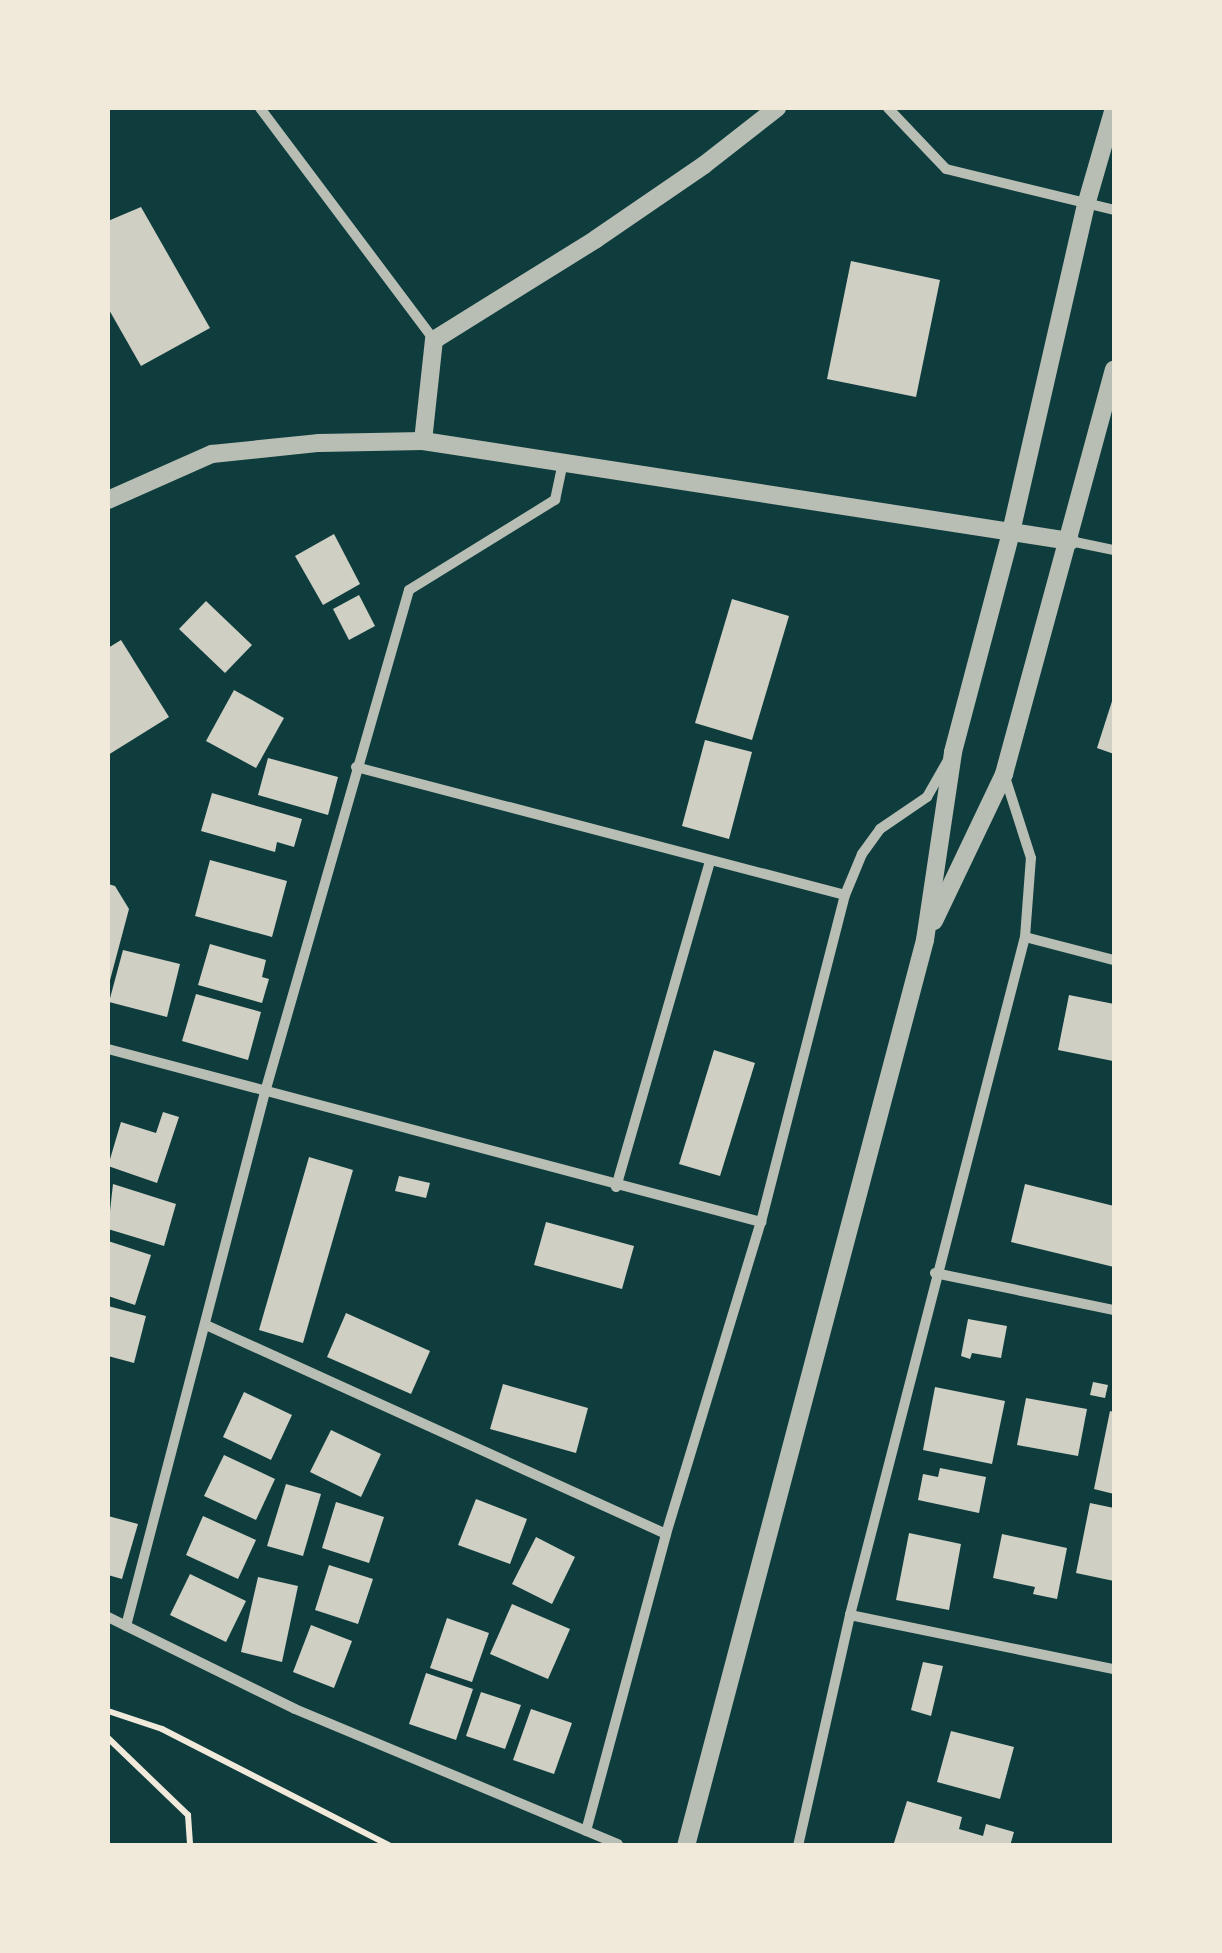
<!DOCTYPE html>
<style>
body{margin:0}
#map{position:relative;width:1222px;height:1953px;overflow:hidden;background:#0f3d3e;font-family:Jost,sans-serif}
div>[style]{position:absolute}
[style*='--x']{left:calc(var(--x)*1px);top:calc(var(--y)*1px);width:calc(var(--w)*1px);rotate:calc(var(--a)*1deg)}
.building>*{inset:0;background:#cfcfc3}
.path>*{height:6px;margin:-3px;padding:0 3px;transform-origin:3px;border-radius:3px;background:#f1e9da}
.minor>*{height:10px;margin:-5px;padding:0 5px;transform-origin:5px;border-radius:5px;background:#b8beb3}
.tertiary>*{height:18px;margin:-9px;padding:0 9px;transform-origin:9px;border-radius:9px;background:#b8beb3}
span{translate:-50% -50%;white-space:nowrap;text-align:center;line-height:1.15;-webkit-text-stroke:9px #f1e9da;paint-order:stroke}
.frame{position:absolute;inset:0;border:110px solid #f1e9da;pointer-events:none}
</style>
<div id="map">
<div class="building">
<i style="clip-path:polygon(141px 207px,210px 328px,141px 366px,108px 308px,108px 221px)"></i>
<i style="clip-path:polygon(851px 261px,940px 280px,916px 397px,827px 379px)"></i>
<i style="clip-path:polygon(334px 534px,360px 584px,323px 605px,295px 556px)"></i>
<i style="clip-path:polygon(359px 595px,375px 626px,349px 640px,333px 609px)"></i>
<i style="clip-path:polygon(732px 599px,789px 616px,752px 740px,695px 723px)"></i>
<i style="clip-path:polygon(206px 601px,252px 645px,225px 673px,179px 629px)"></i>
<i style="clip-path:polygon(121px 640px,169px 717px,108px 755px,108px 648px)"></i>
<i style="clip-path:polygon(234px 690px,284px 718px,256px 768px,206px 741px)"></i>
<i style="clip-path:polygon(1114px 695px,1114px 754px,1097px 748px)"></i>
<i style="clip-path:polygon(705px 740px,752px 752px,729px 839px,682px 826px)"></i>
<i style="clip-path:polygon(268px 758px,338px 777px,328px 815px,258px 795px)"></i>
<i style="clip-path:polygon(212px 793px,302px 819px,294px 847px,277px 842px,275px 852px,201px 831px)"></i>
<i style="clip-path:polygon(210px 860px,287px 881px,272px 937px,195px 916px)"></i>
<i style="clip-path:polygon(108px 884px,115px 886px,129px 909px,109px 984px)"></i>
<i style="clip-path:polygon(210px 944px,266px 960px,262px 977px,269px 979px,262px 1003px,198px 985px)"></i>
<i style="clip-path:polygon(123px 950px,180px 964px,167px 1017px,109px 1002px)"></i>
<i style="clip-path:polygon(196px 994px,261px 1012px,248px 1060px,182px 1041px)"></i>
<i style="clip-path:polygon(1069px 995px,1114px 1004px,1113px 1061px,1058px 1050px)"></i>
<i style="clip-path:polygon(714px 1050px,755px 1063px,720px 1176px,679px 1164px)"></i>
<i style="clip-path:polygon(163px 1112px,179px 1117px,157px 1183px,108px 1166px,121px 1122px,156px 1133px)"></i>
<i style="clip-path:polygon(309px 1157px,353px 1170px,303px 1343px,259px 1330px)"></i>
<i style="clip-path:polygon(399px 1176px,430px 1183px,426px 1198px,395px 1191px)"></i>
<i style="clip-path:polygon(113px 1184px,176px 1204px,164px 1246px,108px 1229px)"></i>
<i style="clip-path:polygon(1025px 1184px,1114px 1206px,1114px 1267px,1011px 1242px)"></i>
<i style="clip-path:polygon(546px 1222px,634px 1246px,622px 1289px,534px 1265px)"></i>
<i style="clip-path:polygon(108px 1241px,151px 1255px,135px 1305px,108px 1296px)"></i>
<i style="clip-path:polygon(108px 1306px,146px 1316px,134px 1363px,108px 1356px)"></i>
<i style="clip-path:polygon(346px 1313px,430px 1351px,411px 1394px,327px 1357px)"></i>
<i style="clip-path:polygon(968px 1319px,1007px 1326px,1001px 1358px,972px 1353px,970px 1359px,961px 1356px)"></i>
<i style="clip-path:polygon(1093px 1382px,1108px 1385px,1105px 1398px,1090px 1395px)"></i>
<i style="clip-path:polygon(503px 1384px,588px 1408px,576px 1453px,490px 1429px)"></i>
<i style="clip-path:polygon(935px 1387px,1005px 1401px,992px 1464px,923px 1450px)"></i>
<i style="clip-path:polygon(244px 1392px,292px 1415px,271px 1460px,223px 1437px)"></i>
<i style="clip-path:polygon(1026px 1398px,1087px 1409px,1078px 1456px,1017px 1445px)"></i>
<i style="clip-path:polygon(1110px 1411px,1114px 1412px,1114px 1494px,1094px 1489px)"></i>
<i style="clip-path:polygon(331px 1430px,381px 1454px,361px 1497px,310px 1472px)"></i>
<i style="clip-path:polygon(224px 1455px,275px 1479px,256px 1520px,204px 1496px)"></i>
<i style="clip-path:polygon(940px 1468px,986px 1477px,979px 1513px,918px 1500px,923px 1474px,938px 1477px)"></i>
<i style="clip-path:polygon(286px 1484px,321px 1494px,303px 1556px,267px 1546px)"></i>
<i style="clip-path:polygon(476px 1499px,527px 1519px,510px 1564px,458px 1545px)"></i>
<i style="clip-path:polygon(336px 1502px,384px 1517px,369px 1563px,322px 1548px)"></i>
<i style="clip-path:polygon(1090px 1503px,1114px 1508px,1114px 1581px,1076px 1573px)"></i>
<i style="clip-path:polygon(108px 1516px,138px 1524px,122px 1579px,108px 1575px)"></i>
<i style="clip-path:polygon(203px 1516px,256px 1540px,238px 1579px,186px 1555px)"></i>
<i style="clip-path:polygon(909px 1533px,961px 1544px,949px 1610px,896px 1600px)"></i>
<i style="clip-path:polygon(1002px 1534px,1067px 1548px,1057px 1599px,1033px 1594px,1035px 1587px,993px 1578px)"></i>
<i style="clip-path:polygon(536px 1537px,575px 1557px,552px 1604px,512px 1584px)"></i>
<i style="clip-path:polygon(329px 1565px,373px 1579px,358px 1624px,315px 1610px)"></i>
<i style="clip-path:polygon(190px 1574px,246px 1601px,226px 1642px,170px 1615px)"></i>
<i style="clip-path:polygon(258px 1577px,298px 1586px,282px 1662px,241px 1652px)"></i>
<i style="clip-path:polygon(512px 1604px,570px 1629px,548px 1679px,490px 1654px)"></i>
<i style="clip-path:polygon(447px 1618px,489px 1633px,472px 1682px,430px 1668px)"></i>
<i style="clip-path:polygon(311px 1625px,352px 1641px,334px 1688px,293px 1672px)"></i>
<i style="clip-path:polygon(923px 1662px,943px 1666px,931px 1716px,911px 1710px)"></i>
<i style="clip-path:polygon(426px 1673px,473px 1689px,456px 1740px,409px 1724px)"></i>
<i style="clip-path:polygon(481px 1692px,521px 1705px,505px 1749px,466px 1736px)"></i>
<i style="clip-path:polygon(531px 1709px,572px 1723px,554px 1774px,513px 1760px)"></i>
<i style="clip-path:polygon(951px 1731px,1014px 1747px,1000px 1799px,937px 1782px)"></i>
<i style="clip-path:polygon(907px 1801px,962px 1817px,959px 1829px,983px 1836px,986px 1824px,1014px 1832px,1010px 1846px,893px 1846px)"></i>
</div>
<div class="path">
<i style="--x:108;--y:1711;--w:57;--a:18.4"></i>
<i style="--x:162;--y:1729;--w:257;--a:27.1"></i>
<i style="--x:108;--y:1738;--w:111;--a:43.9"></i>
<i style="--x:188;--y:1815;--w:31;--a:86"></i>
</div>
<div class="minor">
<i style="--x:260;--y:108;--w:290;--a:53.1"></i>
<i style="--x:888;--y:108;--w:84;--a:46.4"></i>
<i style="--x:946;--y:169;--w:173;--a:13.7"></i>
<i style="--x:1070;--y:541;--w:45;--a:11.6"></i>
<i style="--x:356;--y:767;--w:505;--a:14.67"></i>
<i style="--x:1025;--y:937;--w:92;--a:14.5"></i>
<i style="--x:108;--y:1049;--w:676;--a:14.84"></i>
<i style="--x:616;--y:1187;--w:338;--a:-73.9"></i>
<i style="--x:935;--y:1273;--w:183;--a:11.7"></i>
<i style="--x:206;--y:1325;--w:505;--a:24.43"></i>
<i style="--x:850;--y:1615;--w:269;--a:11.6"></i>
<i style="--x:108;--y:1617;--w:208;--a:26.2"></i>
<i style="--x:295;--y:1709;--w:350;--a:22.7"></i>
<i style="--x:126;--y:1626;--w:552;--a:-75.41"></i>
<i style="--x:265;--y:1092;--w:522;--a:-73.99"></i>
<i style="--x:409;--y:590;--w:172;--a:-31.7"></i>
<i style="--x:555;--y:500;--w:38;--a:-78"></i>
<i style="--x:586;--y:1831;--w:308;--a:-74.9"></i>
<i style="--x:666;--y:1534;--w:326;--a:-73.1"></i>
<i style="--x:761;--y:1222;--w:338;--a:-75.6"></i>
<i style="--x:845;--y:895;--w:44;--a:-67.5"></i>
<i style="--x:862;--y:854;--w:31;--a:-54"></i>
<i style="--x:880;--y:829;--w:57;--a:-34.2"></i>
<i style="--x:927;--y:797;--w:40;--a:-60.3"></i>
<i style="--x:798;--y:1846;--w:237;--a:-77.3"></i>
<i style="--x:850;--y:1615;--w:700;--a:-75.53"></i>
<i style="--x:1025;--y:937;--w:79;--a:-85.7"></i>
<i style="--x:1031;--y:858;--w:88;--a:-107.8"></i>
</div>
<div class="tertiary">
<i style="--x:423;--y:441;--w:102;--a:-83.8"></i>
<i style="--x:434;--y:340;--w:191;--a:-31.9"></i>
<i style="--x:596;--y:239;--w:131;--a:-34.4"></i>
<i style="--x:704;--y:165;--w:93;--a:-38"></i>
<i style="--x:108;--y:500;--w:114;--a:-23.9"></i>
<i style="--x:212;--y:454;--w:108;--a:-5.9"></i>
<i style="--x:319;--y:443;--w:104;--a:-1.1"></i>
<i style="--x:423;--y:441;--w:655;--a:8.79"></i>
<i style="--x:934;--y:921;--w:163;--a:-64.5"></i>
<i style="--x:1004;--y:774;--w:419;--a:-74.8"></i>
<i style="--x:686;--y:1846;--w:937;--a:-75.22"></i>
<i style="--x:925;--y:940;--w:190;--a:-81.5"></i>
<i style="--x:953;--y:752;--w:228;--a:-75.2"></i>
<i style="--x:1011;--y:532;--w:335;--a:-77.1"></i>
<i style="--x:1086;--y:205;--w:101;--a:-73.9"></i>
</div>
<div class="frame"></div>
</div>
